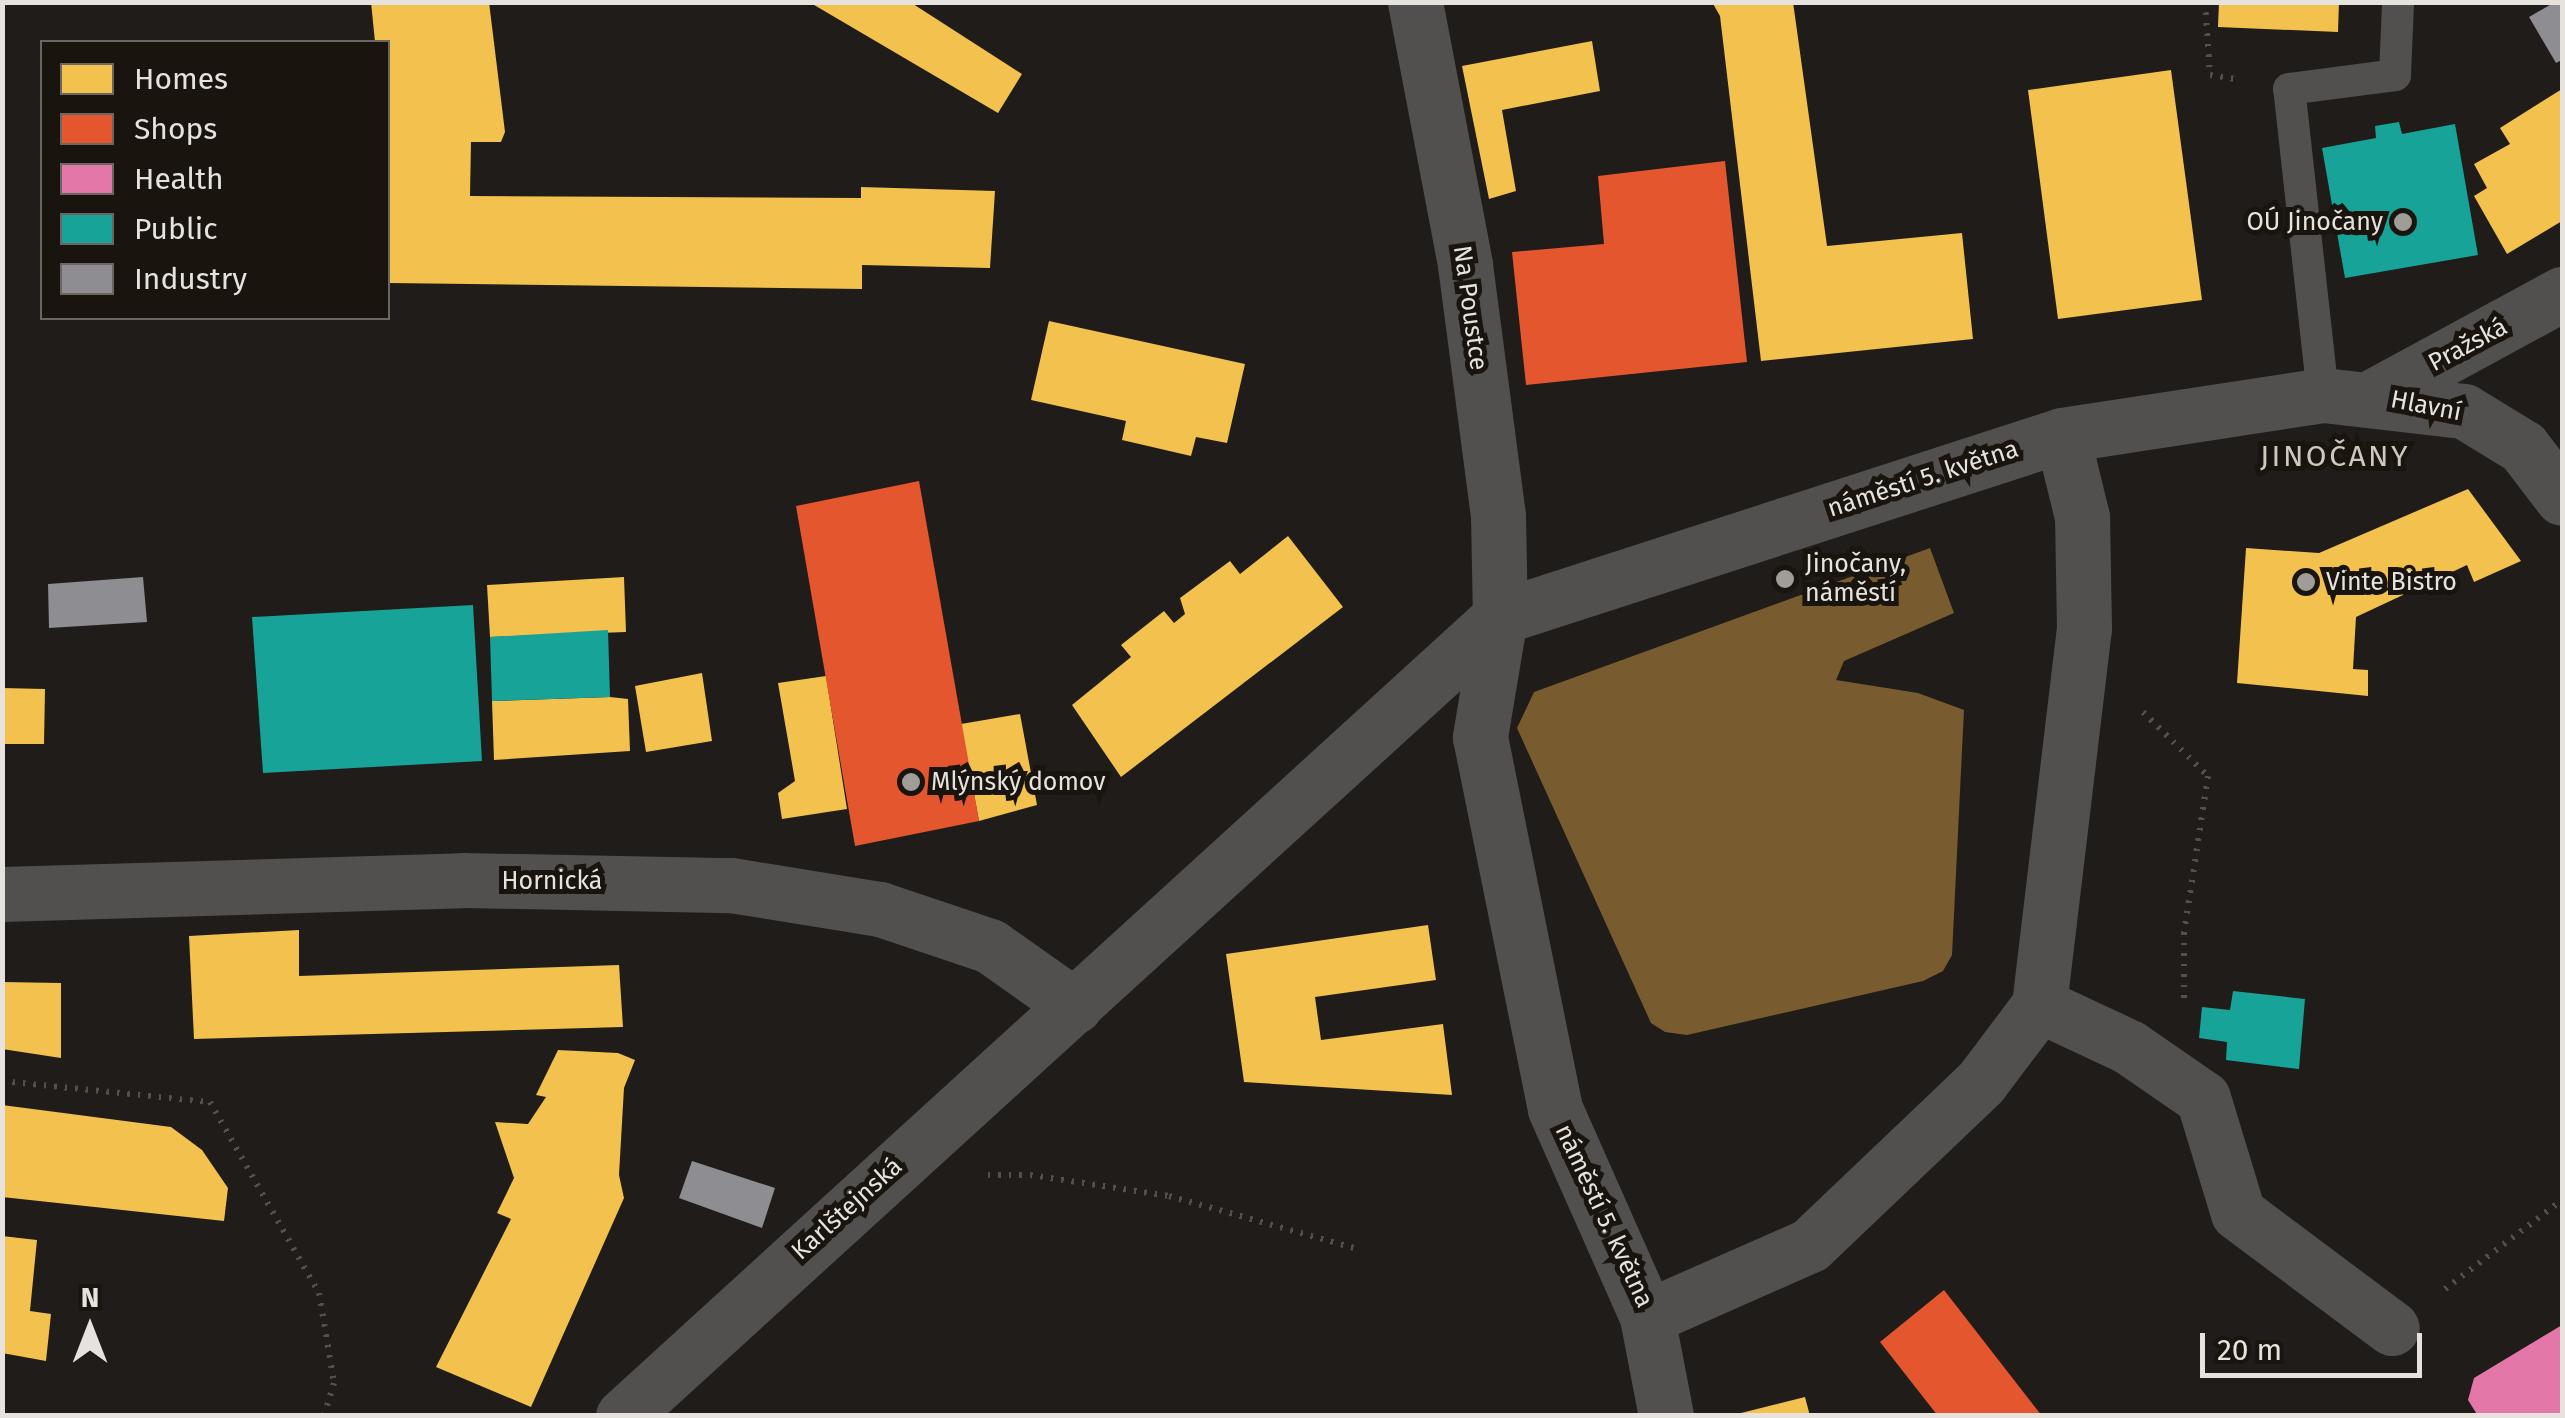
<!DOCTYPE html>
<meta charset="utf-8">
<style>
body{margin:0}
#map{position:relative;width:2565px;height:1418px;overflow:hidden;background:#1f1c19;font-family:"Fira Sans",sans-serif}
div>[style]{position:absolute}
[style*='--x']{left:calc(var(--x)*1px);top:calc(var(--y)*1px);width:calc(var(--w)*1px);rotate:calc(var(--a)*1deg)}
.water>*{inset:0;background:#785b2e}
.homes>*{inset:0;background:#f2c14e}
.shops>*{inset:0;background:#e4572e}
.health>*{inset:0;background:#e377a8}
.public>*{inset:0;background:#17a398}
.industry>*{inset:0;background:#8d8d92}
.path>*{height:6px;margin-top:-3px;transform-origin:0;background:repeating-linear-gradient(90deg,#51504f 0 2.5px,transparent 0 10.5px)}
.service>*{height:32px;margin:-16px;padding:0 16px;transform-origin:16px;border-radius:16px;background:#51504e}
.minor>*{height:55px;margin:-27.5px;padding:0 27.5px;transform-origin:27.5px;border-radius:27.5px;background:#51504e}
.tertiary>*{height:55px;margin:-27.5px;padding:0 27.5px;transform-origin:27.5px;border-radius:27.5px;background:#51504e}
.dots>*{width:28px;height:28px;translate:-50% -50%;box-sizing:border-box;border:5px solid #19140d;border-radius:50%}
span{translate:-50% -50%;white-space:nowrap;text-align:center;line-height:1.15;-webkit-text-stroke:10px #19140d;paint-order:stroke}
.poi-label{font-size:25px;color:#e6e2de}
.right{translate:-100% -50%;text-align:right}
.left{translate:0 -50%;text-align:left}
.street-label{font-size:25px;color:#e6e2de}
.quarter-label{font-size:30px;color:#cfc8be;letter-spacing:2.5px}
.frame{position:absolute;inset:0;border:5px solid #e6e2de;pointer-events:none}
.legend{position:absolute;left:40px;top:40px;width:350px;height:280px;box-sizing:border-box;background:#19140d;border:2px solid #6b6661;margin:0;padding:12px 18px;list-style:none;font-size:30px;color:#e6e2de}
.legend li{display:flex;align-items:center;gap:20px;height:50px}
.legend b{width:50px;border:2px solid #6b6661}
.north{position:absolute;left:40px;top:1278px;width:100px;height:100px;-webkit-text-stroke:8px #19140d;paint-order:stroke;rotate:0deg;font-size:28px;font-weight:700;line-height:40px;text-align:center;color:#e6e2de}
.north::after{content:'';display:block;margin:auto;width:35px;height:45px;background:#e6e2de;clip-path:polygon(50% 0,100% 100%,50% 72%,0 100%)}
.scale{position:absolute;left:2200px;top:1333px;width:222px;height:45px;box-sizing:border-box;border:5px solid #e6e2de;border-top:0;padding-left:12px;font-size:30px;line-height:35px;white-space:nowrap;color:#e6e2de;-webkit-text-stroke:8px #19140d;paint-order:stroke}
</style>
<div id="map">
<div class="water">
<i style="clip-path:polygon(1930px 548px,1954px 613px,1844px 661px,1836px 680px,1918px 693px,1964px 710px,1952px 955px,1943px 971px,1923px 981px,1687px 1035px,1665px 1032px,1651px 1023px,1517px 728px,1534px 692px)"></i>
</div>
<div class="homes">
<i style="clip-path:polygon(371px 2px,489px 2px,505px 132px,501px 142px,471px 142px,470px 196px,861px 198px,861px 187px,995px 191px,990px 268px,862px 265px,862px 289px,388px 283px,388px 42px,375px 42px)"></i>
<i style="clip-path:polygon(809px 2px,910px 2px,1022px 74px,998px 113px)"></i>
<i style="clip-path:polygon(1712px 2px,1793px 2px,1827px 246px,1962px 233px,1973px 339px,1761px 361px,1720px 16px)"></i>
<i style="clip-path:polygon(2219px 2px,2339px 2px,2338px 32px,2218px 27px)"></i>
<i style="clip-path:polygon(1592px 41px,1600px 91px,1502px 110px,1516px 191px,1489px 199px,1462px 66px)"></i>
<i style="clip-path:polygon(2171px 70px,2202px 300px,2058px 319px,2028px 90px)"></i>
<i style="clip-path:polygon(2562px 89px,2562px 221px,2507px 254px,2474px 196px,2487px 188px,2474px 164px,2510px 144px,2500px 128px)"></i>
<i style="clip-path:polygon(1049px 321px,1245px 364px,1227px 443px,1196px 437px,1191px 456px,1122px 440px,1126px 421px,1031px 400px)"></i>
<i style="clip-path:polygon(2468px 489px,2521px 561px,2474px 582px,2467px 565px,2356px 617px,2353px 669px,2368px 670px,2368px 696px,2237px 683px,2246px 548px,2319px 553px)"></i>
<i style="clip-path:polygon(1288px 536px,1343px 607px,1121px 777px,1072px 705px,1131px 657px,1121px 645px,1164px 611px,1174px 623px,1185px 614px,1180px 598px,1230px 561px,1240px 574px)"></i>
<i style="clip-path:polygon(624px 577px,626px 632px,490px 637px,487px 585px)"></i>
<i style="clip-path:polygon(702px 673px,712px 741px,646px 752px,635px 686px)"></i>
<i style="clip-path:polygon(826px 676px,847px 809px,782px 819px,778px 793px,795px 781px,778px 683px)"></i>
<i style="clip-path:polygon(2px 688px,45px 689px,44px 744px,2px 744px)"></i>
<i style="clip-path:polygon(610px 697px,628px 699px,630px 751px,494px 760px,492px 701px)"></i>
<i style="clip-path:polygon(1020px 714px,1037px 805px,979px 821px,961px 724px)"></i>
<i style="clip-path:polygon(1428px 925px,1436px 980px,1315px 997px,1321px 1040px,1443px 1024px,1452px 1095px,1244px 1082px,1226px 954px)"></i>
<i style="clip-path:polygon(299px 930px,299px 976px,619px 965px,623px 1027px,194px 1039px,189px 936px)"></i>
<i style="clip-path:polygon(2px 982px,61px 983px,61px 1058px,2px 1049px)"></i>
<i style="clip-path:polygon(558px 1050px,618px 1053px,635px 1060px,624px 1088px,619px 1175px,624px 1198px,531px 1407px,436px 1367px,511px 1219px,497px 1213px,514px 1178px,495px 1122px,528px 1124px,546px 1097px,536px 1095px)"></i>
<i style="clip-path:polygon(2px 1105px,171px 1127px,202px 1150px,228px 1188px,224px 1221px,2px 1197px)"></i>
<i style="clip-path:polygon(2px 1236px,37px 1240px,30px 1311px,51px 1314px,46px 1361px,2px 1353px)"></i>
<i style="clip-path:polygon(1805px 1397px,1810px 1416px,1737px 1416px,1737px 1414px)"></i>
</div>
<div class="shops">
<i style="clip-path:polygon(1725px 161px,1747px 362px,1526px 385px,1512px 252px,1604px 244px,1598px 176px)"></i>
<i style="clip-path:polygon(919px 481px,979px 821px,855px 846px,796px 506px)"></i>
<i style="clip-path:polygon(1944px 1290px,2042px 1416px,1938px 1416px,1880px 1342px)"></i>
</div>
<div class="health">
<i style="clip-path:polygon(2562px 1325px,2562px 1416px,2478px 1416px,2468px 1400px,2474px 1378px)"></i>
</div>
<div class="public">
<i style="clip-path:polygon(2399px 122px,2402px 134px,2455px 124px,2478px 255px,2345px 278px,2322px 148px,2376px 138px,2375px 126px)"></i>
<i style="clip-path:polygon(473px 605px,482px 761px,263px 773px,252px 617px)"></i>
<i style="clip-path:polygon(608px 630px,610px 697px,492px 701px,490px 637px)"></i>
<i style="clip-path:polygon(2233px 991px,2305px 999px,2299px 1069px,2226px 1060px,2227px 1042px,2199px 1038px,2202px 1007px,2230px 1010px)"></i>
</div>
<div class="industry">
<i style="clip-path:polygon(2555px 2px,2562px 2px,2562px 60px,2556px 63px,2529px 17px)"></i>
<i style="clip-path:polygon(143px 577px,147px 622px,49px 628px,48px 584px)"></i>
<i style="clip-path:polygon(692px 1161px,775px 1188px,762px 1228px,679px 1198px)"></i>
</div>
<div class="path">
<i style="--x:2205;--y:2;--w:73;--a:86.1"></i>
<i style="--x:2210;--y:75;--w:24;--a:9"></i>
<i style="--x:2143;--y:712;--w:91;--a:44.6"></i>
<i style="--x:2208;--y:776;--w:158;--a:98.7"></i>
<i style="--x:2184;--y:932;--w:73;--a:90"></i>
<i style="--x:2;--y:1081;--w:209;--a:5.8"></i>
<i style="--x:210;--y:1102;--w:220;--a:60.3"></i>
<i style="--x:319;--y:1293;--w:91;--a:80.5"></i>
<i style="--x:334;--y:1383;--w:34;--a:107"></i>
<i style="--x:988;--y:1175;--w:42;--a:0"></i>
<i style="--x:1030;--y:1175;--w:141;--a:8.6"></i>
<i style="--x:1169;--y:1196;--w:192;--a:15.7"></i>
<i style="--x:2445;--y:1289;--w:147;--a:-37.3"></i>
</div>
<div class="service">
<i style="--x:2323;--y:395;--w:308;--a:-96.3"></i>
<i style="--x:2289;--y:89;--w:107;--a:-7.5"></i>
<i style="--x:2395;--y:75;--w:73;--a:-87.6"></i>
</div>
<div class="minor">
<i style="--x:1415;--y:2;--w:268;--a:79.2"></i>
<i style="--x:1465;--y:265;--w:253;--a:82.5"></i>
<i style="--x:1498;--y:516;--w:101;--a:88.9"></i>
<i style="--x:1500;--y:617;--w:122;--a:99.5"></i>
<i style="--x:1480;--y:737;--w:379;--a:78.6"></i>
<i style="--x:1555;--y:1109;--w:227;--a:66.1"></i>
<i style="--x:1647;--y:1317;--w:178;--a:-23.8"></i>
<i style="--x:1810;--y:1245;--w:236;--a:-43.6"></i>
<i style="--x:1981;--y:1082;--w:96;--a:-53"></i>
<i style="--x:2039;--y:1005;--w:379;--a:-83.2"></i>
<i style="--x:2084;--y:629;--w:112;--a:-91"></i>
<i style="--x:2082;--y:517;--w:84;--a:-103.7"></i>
<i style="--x:2374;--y:396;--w:214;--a:-28.5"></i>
<i style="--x:2039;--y:1005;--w:99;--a:25"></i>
<i style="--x:2129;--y:1047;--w:90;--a:34.6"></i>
<i style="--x:2203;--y:1098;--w:120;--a:73.1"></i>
<i style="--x:2238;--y:1213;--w:192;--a:36.8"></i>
<i style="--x:1647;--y:1317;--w:101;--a:79.1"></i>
</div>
<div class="tertiary">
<i style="--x:2;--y:894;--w:461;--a:-1.7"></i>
<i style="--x:463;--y:880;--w:268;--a:1.1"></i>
<i style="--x:731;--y:885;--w:151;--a:9.2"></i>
<i style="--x:880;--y:909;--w:116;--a:18.6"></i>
<i style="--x:990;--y:946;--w:104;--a:35.2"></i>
<i style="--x:623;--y:1416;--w:1186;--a:-42.34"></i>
<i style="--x:1500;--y:617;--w:591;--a:-17.94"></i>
<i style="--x:2062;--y:435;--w:264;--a:-8.7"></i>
<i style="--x:2323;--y:395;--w:142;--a:6.5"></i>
<i style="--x:2464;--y:411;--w:69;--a:31.4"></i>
<i style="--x:2523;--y:447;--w:64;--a:52.6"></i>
</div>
<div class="dots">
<i style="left:2403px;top:222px;background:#a09d99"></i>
<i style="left:1785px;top:579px;background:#a09d99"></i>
<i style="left:2306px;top:582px;background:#a09d99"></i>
<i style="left:911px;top:782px;background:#a09d99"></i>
</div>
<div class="poi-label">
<span class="right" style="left:2383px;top:222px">OÚ Jinočany</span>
<span class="left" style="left:1805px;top:579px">Jinočany,<br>náměstí</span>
<span class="left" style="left:2326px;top:582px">Vinte Bistro</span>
<span class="left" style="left:931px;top:782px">Mlýnský domov</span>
</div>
<div class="street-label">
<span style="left:1470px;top:308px;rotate:82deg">Na Poustce</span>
<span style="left:2468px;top:345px;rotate:-28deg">Pražská</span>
<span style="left:2426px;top:406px;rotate:11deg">Hlavní</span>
<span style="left:1923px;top:479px;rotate:-18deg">náměstí 5. května</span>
<span style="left:552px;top:881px">Hornická</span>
<span style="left:847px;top:1209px;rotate:-42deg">Karlštejnská</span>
<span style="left:1604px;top:1216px;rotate:65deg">náměstí 5. května</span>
</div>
<div class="quarter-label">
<span style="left:2335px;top:456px">JINOČANY</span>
</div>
<div class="frame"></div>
<ul class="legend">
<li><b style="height:28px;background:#f2c14e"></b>Homes</li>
<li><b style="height:28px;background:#e4572e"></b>Shops</li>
<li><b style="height:28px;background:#e377a8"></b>Health</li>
<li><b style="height:28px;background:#17a398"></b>Public</li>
<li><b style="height:28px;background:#8d8d92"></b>Industry</li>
</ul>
<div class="north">N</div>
<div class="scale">20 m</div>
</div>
